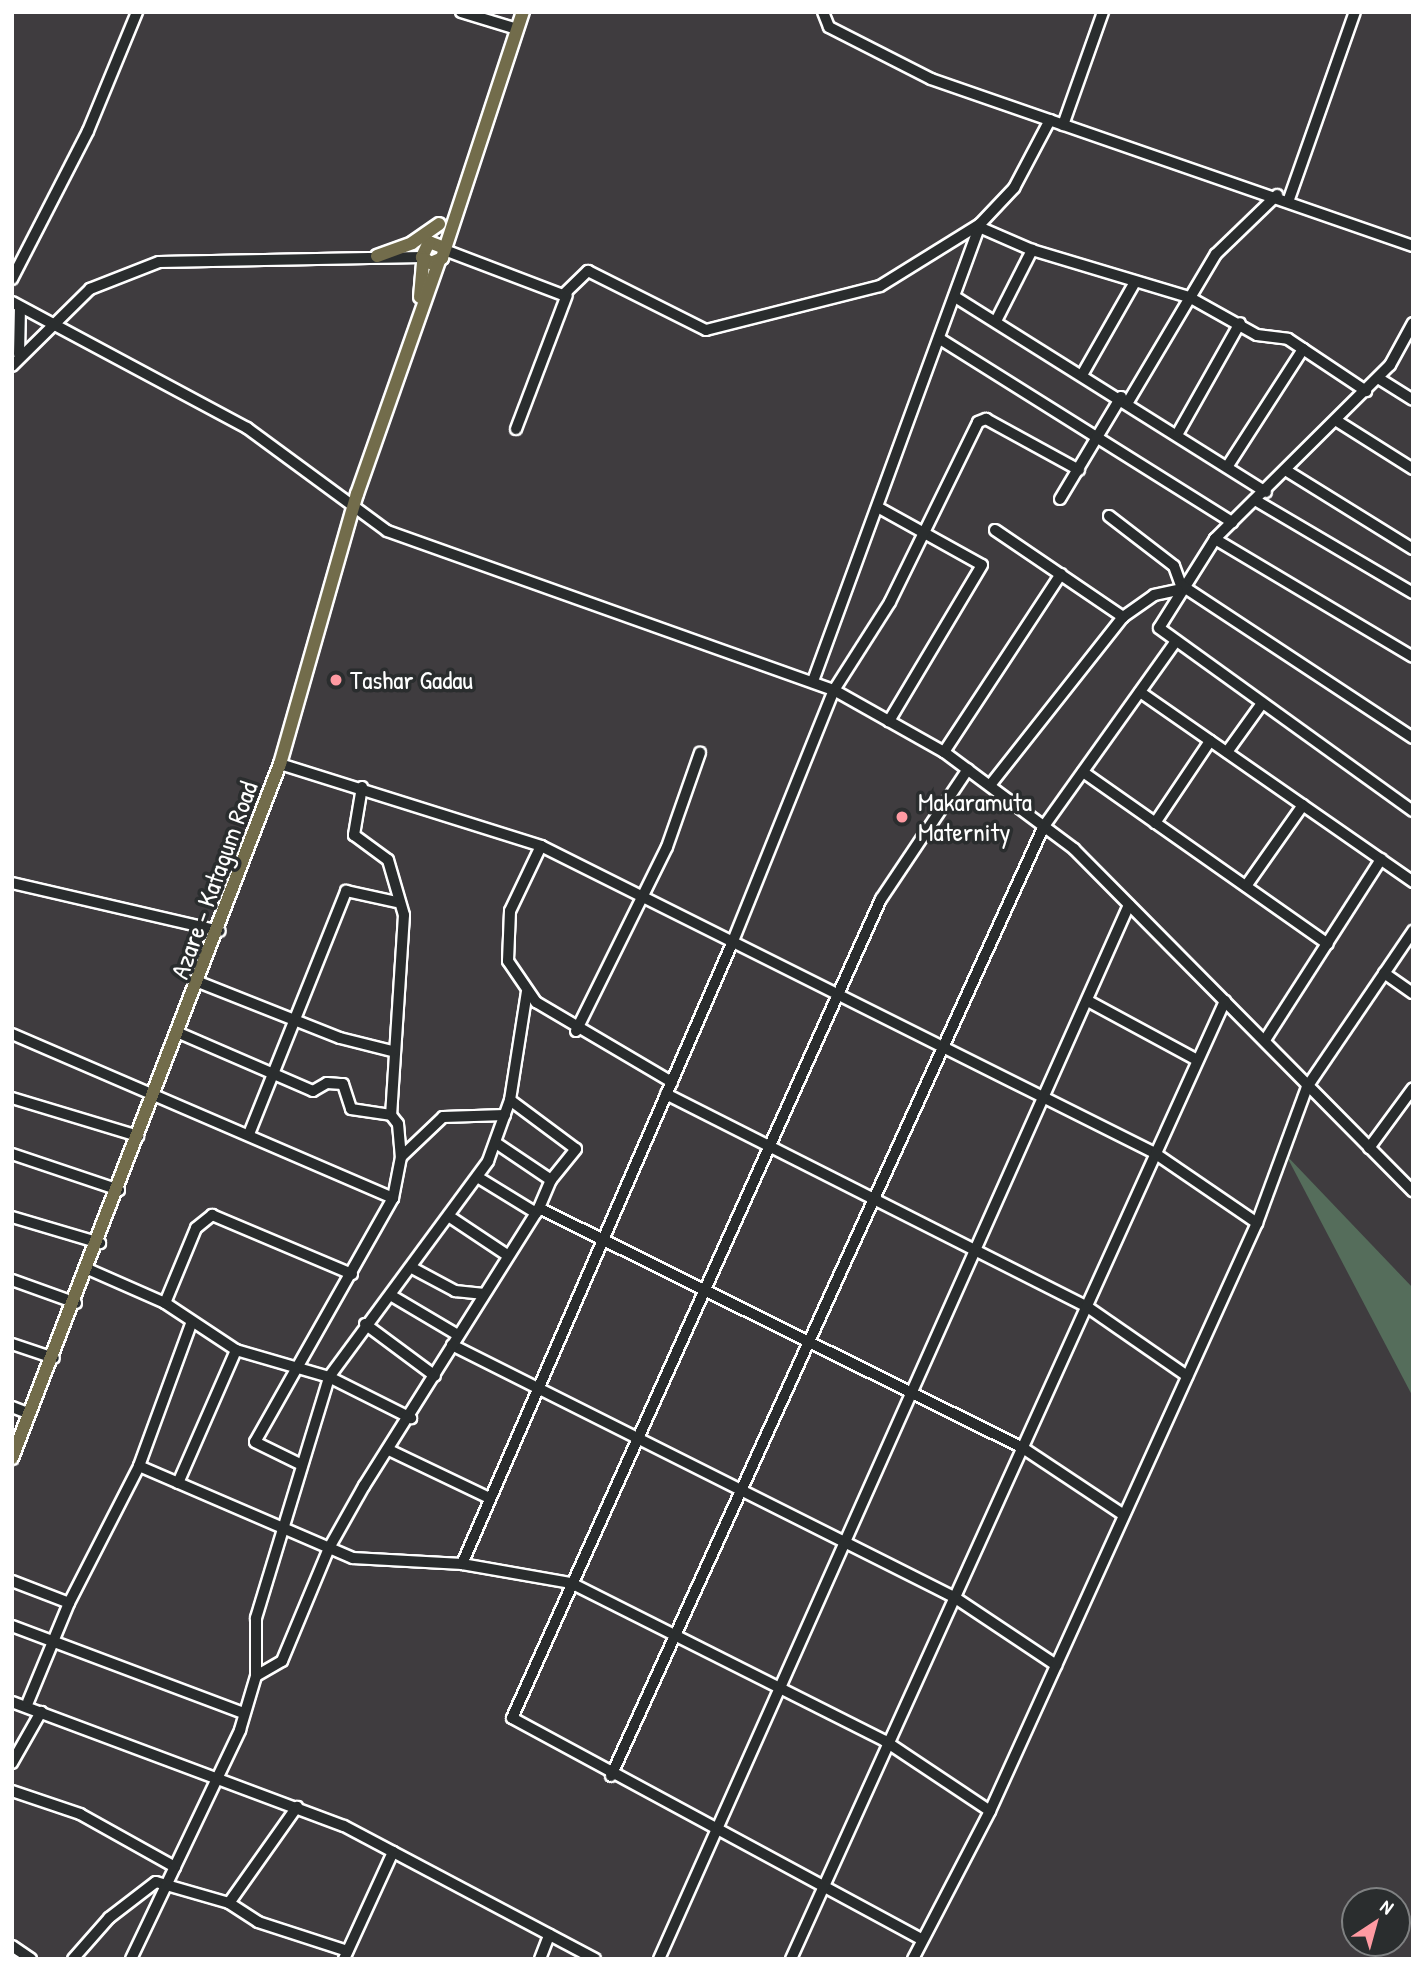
<!DOCTYPE html>
<style>
body{margin:0}
#map{position:relative;width:1425px;height:1971px;overflow:hidden;background:#3f3c3f;font-family:"Patrick Hand",sans-serif}
div>[style]{position:absolute}
[style*='--x']{left:calc(var(--x)*1px);top:calc(var(--y)*1px);width:calc(var(--w)*1px);rotate:calc(var(--a)*1deg)}
.green>*{inset:0;background:#556d5b}
.roads{filter:drop-shadow(2px 0 #fff) drop-shadow(-2px 0 #fff) drop-shadow(0 2px #fff) drop-shadow(0 -2px #fff)}
.minor>*{height:10px;margin:-5px;padding:0 5px;transform-origin:5px;border-radius:5px;background:#2a2d2e}
.major>*{height:12px;margin:-6px;padding:0 6px;transform-origin:6px;border-radius:6px;background:#726c4b}
.dots>*{width:19px;height:19px;translate:-50% -50%;box-sizing:border-box;border:4px solid #2a2d2e;border-radius:50%}
span{translate:-50% -50%;white-space:nowrap;text-align:center;line-height:1.15;-webkit-text-stroke:7px #2a2d2e;paint-order:stroke}
.poi-label{font-size:26px;color:#fff}
.left{translate:0 -50%;text-align:left}
.street-label{font-size:26px;color:#fff}
.frame{position:absolute;inset:0;border:14px solid #fff;pointer-events:none}
.north{position:absolute;left:1341px;top:1887px;width:70px;height:70px;box-sizing:border-box;background:#2a2d2e;border:2px solid #7f8182;border-radius:50%;rotate:36deg;font-size:19px;font-weight:700;line-height:28px;text-align:center;color:#fff}
.north::after{content:'';display:block;margin:auto;width:24px;height:32px;background:#ff9aa2;clip-path:polygon(50% 0,100% 100%,50% 72%,0 100%)}
</style>
<div id="map">
<div class="green">
<i style="clip-path:polygon(1286px 1155px,1413px 1288px,1413px 1397px)"></i>
</div>
<div class="roads">
<div class="minor">
<i style="--x:461;--y:12;--w:59;--a:16.9"></i>
<i style="--x:823;--y:12;--w:16;--a:68"></i>
<i style="--x:829;--y:27;--w:114;--a:27"></i>
<i style="--x:931;--y:79;--w:510;--a:19.11"></i>
<i style="--x:1063;--y:125;--w:120;--a:-70.5"></i>
<i style="--x:1289;--y:199;--w:198;--a:-70.6"></i>
<i style="--x:979;--y:227;--w:58;--a:23.5"></i>
<i style="--x:1032;--y:250;--w:164;--a:16.7"></i>
<i style="--x:1189;--y:297;--w:78;--a:29.2"></i>
<i style="--x:1257;--y:335;--w:31;--a:7"></i>
<i style="--x:1288;--y:339;--w:94;--a:33.7"></i>
<i style="--x:442;--y:249;--w:129;--a:20.8"></i>
<i style="--x:563;--y:295;--w:35;--a:-44"></i>
<i style="--x:588;--y:271;--w:132;--a:26.6"></i>
<i style="--x:706;--y:330;--w:179;--a:-14.2"></i>
<i style="--x:880;--y:286;--w:118;--a:-31.8"></i>
<i style="--x:12;--y:279;--w:166;--a:-62.8"></i>
<i style="--x:88;--y:131;--w:129;--a:-67.6"></i>
<i style="--x:955;--y:297;--w:367;--a:32.1"></i>
<i style="--x:12;--y:302;--w:267;--a:28.2"></i>
<i style="--x:247;--y:428;--w:174;--a:36.3"></i>
<i style="--x:387;--y:531;--w:474;--a:19.6"></i>
<i style="--x:834;--y:690;--w:126;--a:29.4"></i>
<i style="--x:944;--y:752;--w:162;--a:36.7"></i>
<i style="--x:1074;--y:849;--w:482;--a:45.3"></i>
<i style="--x:996;--y:321;--w:80;--a:-63.1"></i>
<i style="--x:1413;--y:323;--w:48;--a:118.7"></i>
<i style="--x:1390;--y:365;--w:247;--a:135.2"></i>
<i style="--x:1215;--y:539;--w:105;--a:122.2"></i>
<i style="--x:1159;--y:628;--w:313;--a:35.8"></i>
<i style="--x:940;--y:339;--w:345;--a:32.1"></i>
<i style="--x:19;--y:354;--w:47;--a:-88.8"></i>
<i style="--x:12;--y:366;--w:110;--a:-44.6"></i>
<i style="--x:90;--y:289;--w:74;--a:-21.4"></i>
<i style="--x:159;--y:262;--w:263;--a:-1.1"></i>
<i style="--x:1082;--y:375;--w:107;--a:-60.3"></i>
<i style="--x:1378;--y:378;--w:41;--a:32.2"></i>
<i style="--x:1128;--y:402;--w:172;--a:-59.3"></i>
<i style="--x:1216;--y:254;--w:85;--a:-44"></i>
<i style="--x:1337;--y:421;--w:90;--a:32.3"></i>
<i style="--x:516;--y:429;--w:143;--a:-69.2"></i>
<i style="--x:1178;--y:433;--w:126;--a:-60.6"></i>
<i style="--x:1229;--y:464;--w:137;--a:-57.2"></i>
<i style="--x:1287;--y:471;--w:148;--a:31.8"></i>
<i style="--x:1060;--y:499;--w:119;--a:-59.1"></i>
<i style="--x:1255;--y:500;--w:183;--a:30.5"></i>
<i style="--x:881;--y:509;--w:115;--a:29"></i>
<i style="--x:982;--y:565;--w:182;--a:120.8"></i>
<i style="--x:1109;--y:516;--w:82;--a:37.6"></i>
<i style="--x:1174;--y:566;--w:20;--a:70"></i>
<i style="--x:995;--y:530;--w:155;--a:34.2"></i>
<i style="--x:1215;--y:539;--w:230;--a:30.8"></i>
<i style="--x:1181;--y:585;--w:278;--a:33.4"></i>
<i style="--x:813;--y:681;--w:487;--a:-69.9"></i>
<i style="--x:980;--y:224;--w:50;--a:-46.6"></i>
<i style="--x:1014;--y:188;--w:77;--a:-62.1"></i>
<i style="--x:1140;--y:692;--w:333;--a:34.8"></i>
<i style="--x:944;--y:752;--w:213;--a:-56.7"></i>
<i style="--x:1227;--y:752;--w:57;--a:-54.3"></i>
<i style="--x:280;--y:764;--w:274;--a:17.4"></i>
<i style="--x:541;--y:846;--w:684;--a:26.57"></i>
<i style="--x:1153;--y:1152;--w:126;--a:34.3"></i>
<i style="--x:1083;--y:772;--w:299;--a:35.1"></i>
<i style="--x:991;--y:784;--w:213;--a:-51.7"></i>
<i style="--x:1123;--y:617;--w:38;--a:-35"></i>
<i style="--x:1154;--y:595;--w:24;--a:-12"></i>
<i style="--x:362;--y:787;--w:49;--a:99.5"></i>
<i style="--x:354;--y:835;--w:42;--a:36.3"></i>
<i style="--x:388;--y:860;--w:57;--a:73.8"></i>
<i style="--x:404;--y:915;--w:200;--a:93.7"></i>
<i style="--x:1155;--y:823;--w:99;--a:-56.1"></i>
<i style="--x:541;--y:846;--w:72;--a:115.5"></i>
<i style="--x:510;--y:911;--w:50;--a:92.3"></i>
<i style="--x:508;--y:961;--w:50;--a:55.7"></i>
<i style="--x:536;--y:1002;--w:158;--a:30.5"></i>
<i style="--x:12;--y:883;--w:213;--a:13"></i>
<i style="--x:1246;--y:886;--w:99;--a:-54.9"></i>
<i style="--x:1384;--y:973;--w:35;--a:35"></i>
<i style="--x:201;--y:983;--w:149;--a:21.6"></i>
<i style="--x:340;--y:1038;--w:54;--a:14"></i>
<i style="--x:1088;--y:1001;--w:124;--a:28.4"></i>
<i style="--x:576;--y:1031;--w:205;--a:-63.7"></i>
<i style="--x:667;--y:847;--w:100;--a:-70.7"></i>
<i style="--x:179;--y:1033;--w:146;--a:23.4"></i>
<i style="--x:313;--y:1091;--w:16;--a:-30"></i>
<i style="--x:327;--y:1083;--w:16;--a:4"></i>
<i style="--x:343;--y:1084;--w:26;--a:72"></i>
<i style="--x:351;--y:1109;--w:40;--a:8.5"></i>
<i style="--x:391;--y:1115;--w:11;--a:52"></i>
<i style="--x:398;--y:1124;--w:33;--a:85"></i>
<i style="--x:401;--y:1157;--w:42;--a:101"></i>
<i style="--x:393;--y:1198;--w:280;--a:119.5"></i>
<i style="--x:255;--y:1442;--w:50;--a:26.1"></i>
<i style="--x:12;--y:1034;--w:415;--a:23.3"></i>
<i style="--x:1265;--y:1040;--w:215;--a:-57.3"></i>
<i style="--x:666;--y:1094;--w:470;--a:26.8"></i>
<i style="--x:1086;--y:1306;--w:123;--a:34.7"></i>
<i style="--x:12;--y:1098;--w:132;--a:16.8"></i>
<i style="--x:510;--y:1100;--w:82;--a:36.6"></i>
<i style="--x:576;--y:1149;--w:40;--a:129"></i>
<i style="--x:249;--y:1134;--w:262;--a:-68.2"></i>
<i style="--x:346;--y:891;--w:52;--a:12.2"></i>
<i style="--x:1369;--y:1148;--w:74;--a:-53.7"></i>
<i style="--x:12;--y:1154;--w:113;--a:18.6"></i>
<i style="--x:401;--y:1157;--w:58;--a:-43.6"></i>
<i style="--x:443;--y:1117;--w:62;--a:-1.8"></i>
<i style="--x:479;--y:1178;--w:67;--a:31.6"></i>
<i style="--x:539;--y:1208;--w:540;--a:26.38"></i>
<i style="--x:1023;--y:1448;--w:121;--a:33.6"></i>
<i style="--x:12;--y:1217;--w:92;--a:16.5"></i>
<i style="--x:450;--y:1217;--w:69;--a:33.7"></i>
<i style="--x:414;--y:1269;--w:47;--a:28.2"></i>
<i style="--x:455;--y:1291;--w:27;--a:6"></i>
<i style="--x:90;--y:1270;--w:82;--a:23.7"></i>
<i style="--x:165;--y:1303;--w:85;--a:33.5"></i>
<i style="--x:236;--y:1350;--w:97;--a:16.2"></i>
<i style="--x:329;--y:1377;--w:92;--a:26.6"></i>
<i style="--x:12;--y:1280;--w:68;--a:19.8"></i>
<i style="--x:392;--y:1296;--w:77;--a:30.6"></i>
<i style="--x:165;--y:1303;--w:81;--a:-67.5"></i>
<i style="--x:196;--y:1228;--w:21;--a:-39"></i>
<i style="--x:212;--y:1215;--w:152;--a:22.9"></i>
<i style="--x:365;--y:1324;--w:87;--a:36.6"></i>
<i style="--x:12;--y:1344;--w:44;--a:18.4"></i>
<i style="--x:452;--y:1345;--w:562;--a:26.66"></i>
<i style="--x:954;--y:1597;--w:123;--a:33.7"></i>
<i style="--x:12;--y:1407;--w:19;--a:21"></i>
<i style="--x:391;--y:1451;--w:109;--a:25.6"></i>
<i style="--x:139;--y:1466;--w:151;--a:-69.9"></i>
<i style="--x:178;--y:1483;--w:145;--a:-66.4"></i>
<i style="--x:462;--y:1564;--w:111;--a:9.9"></i>
<i style="--x:571;--y:1583;--w:352;--a:26.7"></i>
<i style="--x:885;--y:1741;--w:126;--a:33.7"></i>
<i style="--x:12;--y:1581;--w:61;--a:21.1"></i>
<i style="--x:12;--y:1626;--w:245;--a:20.6"></i>
<i style="--x:256;--y:1676;--w:30;--a:-30"></i>
<i style="--x:282;--y:1661;--w:122;--a:-67.4"></i>
<i style="--x:329;--y:1548;--w:71;--a:-60.6"></i>
<i style="--x:364;--y:1486;--w:328;--a:-57.8"></i>
<i style="--x:539;--y:1208;--w:30;--a:-67"></i>
<i style="--x:551;--y:1180;--w:66;--a:-146.1"></i>
<i style="--x:12;--y:1702;--w:354;--a:20.5"></i>
<i style="--x:344;--y:1826;--w:284;--a:27.9"></i>
<i style="--x:28;--y:1702;--w:107;--a:-67.5"></i>
<i style="--x:69;--y:1603;--w:154;--a:-62.9"></i>
<i style="--x:139;--y:1466;--w:233;--a:23.3"></i>
<i style="--x:353;--y:1558;--w:109;--a:3.2"></i>
<i style="--x:462;--y:1564;--w:679;--a:-66.49"></i>
<i style="--x:733;--y:941;--w:271;--a:-68.1"></i>
<i style="--x:834;--y:690;--w:104;--a:-57.5"></i>
<i style="--x:890;--y:602;--w:200;--a:-63.9"></i>
<i style="--x:978;--y:422;--w:9;--a:-21"></i>
<i style="--x:986;--y:419;--w:106;--a:28.7"></i>
<i style="--x:12;--y:1763;--w:59;--a:-60.4"></i>
<i style="--x:611;--y:1776;--w:1044;--a:-65.5"></i>
<i style="--x:1044;--y:826;--w:224;--a:-54.5"></i>
<i style="--x:12;--y:1791;--w:72;--a:18.7"></i>
<i style="--x:80;--y:1814;--w:109;--a:29.2"></i>
<i style="--x:229;--y:1903;--w:118;--a:-54.7"></i>
<i style="--x:921;--y:1939;--w:465;--a:-151.6"></i>
<i style="--x:512;--y:1718;--w:898;--a:-65.75"></i>
<i style="--x:881;--y:899;--w:156;--a:-56.2"></i>
<i style="--x:12;--y:1946;--w:23;--a:34"></i>
<i style="--x:73;--y:1959;--w:55;--a:-48.7"></i>
<i style="--x:109;--y:1918;--w:59;--a:-37.5"></i>
<i style="--x:156;--y:1882;--w:76;--a:16"></i>
<i style="--x:229;--y:1903;--w:35;--a:33"></i>
<i style="--x:258;--y:1922;--w:94;--a:18"></i>
<i style="--x:131;--y:1959;--w:254;--a:-64.5"></i>
<i style="--x:240;--y:1730;--w:56;--a:-73.5"></i>
<i style="--x:256;--y:1676;--w:58;--a:-90"></i>
<i style="--x:256;--y:1618;--w:252;--a:-73.1"></i>
<i style="--x:329;--y:1377;--w:268;--a:-53.6"></i>
<i style="--x:488;--y:1161;--w:65;--a:-70.2"></i>
<i style="--x:510;--y:1100;--w:109;--a:-81.1"></i>
<i style="--x:344;--y:1959;--w:118;--a:-65.4"></i>
<i style="--x:540;--y:1959;--w:26;--a:-69"></i>
<i style="--x:659;--y:1959;--w:1154;--a:-65.97"></i>
<i style="--x:791;--y:1959;--w:1052;--a:-65.63"></i>
<i style="--x:913;--y:1959;--w:167;--a:-62.5"></i>
<i style="--x:990;--y:1811;--w:646;--a:-65.58"></i>
<i style="--x:1257;--y:1223;--w:145;--a:-69.8"></i>
<i style="--x:1307;--y:1087;--w:189;--a:-55.8"></i>
</div>
<div class="major">
<i style="--x:442;--y:247;--w:14;--a:-159"></i>
<i style="--x:429;--y:242;--w:17;--a:115"></i>
<i style="--x:422;--y:257;--w:11;--a:34"></i>
<i style="--x:431;--y:263;--w:12;--a:-24"></i>
<i style="--x:442;--y:258;--w:259;--a:-71.8"></i>
<i style="--x:377;--y:256;--w:37;--a:-20"></i>
<i style="--x:412;--y:243;--w:33;--a:-35"></i>
<i style="--x:420;--y:297;--w:38;--a:-85"></i>
<i style="--x:12;--y:1458;--w:744;--a:-68.89"></i>
<i style="--x:280;--y:764;--w:281;--a:-74.1"></i>
<i style="--x:357;--y:494;--w:247;--a:-70.6"></i>
</div>
</div>
<div class="dots">
<i style="left:336px;top:680px;background:#ff9aa2"></i>
<i style="left:902px;top:817px;background:#ff9aa2"></i>
</div>
<div class="poi-label">
<span class="left" style="left:350px;top:680px">Tashar Gadau</span>
<span class="left" style="left:918px;top:817px">Makaramuta<br>Maternity</span>
</div>
<div class="street-label">
<span style="left:214px;top:880px;rotate:-70deg">Azare - Katagum Road</span>
</div>
<div class="frame"></div>
<div class="north">N</div>
</div>
